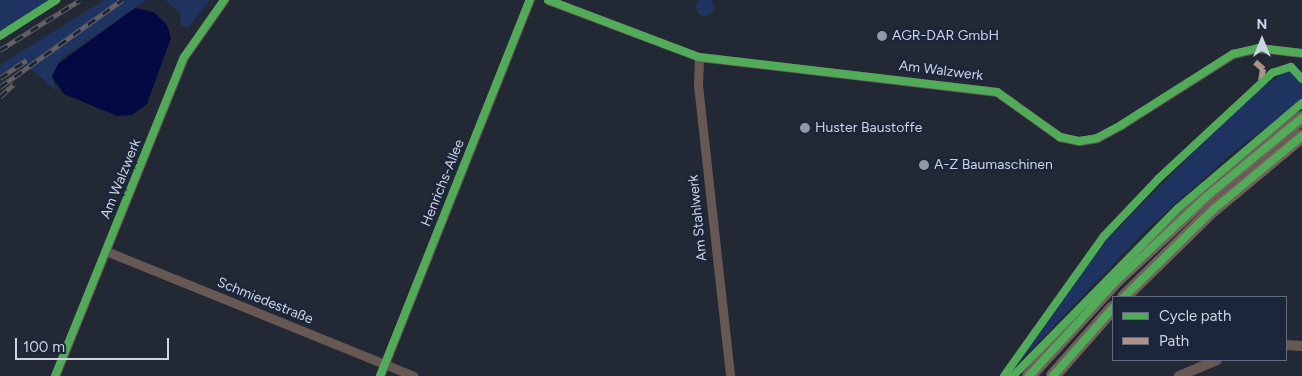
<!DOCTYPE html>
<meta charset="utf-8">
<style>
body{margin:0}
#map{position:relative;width:1302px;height:376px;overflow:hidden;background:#232934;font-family:Figtree,sans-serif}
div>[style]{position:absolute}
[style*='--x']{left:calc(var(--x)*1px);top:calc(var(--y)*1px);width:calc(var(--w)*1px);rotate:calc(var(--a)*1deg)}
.green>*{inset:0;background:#1e3360}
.round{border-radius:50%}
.water>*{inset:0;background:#030943}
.minor>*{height:9px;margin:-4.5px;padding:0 4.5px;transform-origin:4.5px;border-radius:4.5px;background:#675854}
.tertiary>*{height:10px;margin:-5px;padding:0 5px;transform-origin:5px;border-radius:5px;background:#675854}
.primary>*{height:14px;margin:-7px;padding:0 7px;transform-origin:7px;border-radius:7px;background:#72605d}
.rail>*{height:5px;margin-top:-2.5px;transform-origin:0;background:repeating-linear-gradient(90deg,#1c263b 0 9px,#666265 0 18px);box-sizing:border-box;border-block:1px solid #666265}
.quiet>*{height:6px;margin-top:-3px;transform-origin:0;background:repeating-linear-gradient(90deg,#af9288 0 12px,transparent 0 18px)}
.cycleway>*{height:8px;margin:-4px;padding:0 4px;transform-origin:4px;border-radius:4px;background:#51ab58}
.dots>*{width:14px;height:14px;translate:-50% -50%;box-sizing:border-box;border:2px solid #1c263b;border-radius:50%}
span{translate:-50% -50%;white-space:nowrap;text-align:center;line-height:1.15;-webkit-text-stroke:5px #1c263b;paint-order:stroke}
.poi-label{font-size:14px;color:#ccd4e2}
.left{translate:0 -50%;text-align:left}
.street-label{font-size:14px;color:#ccd4e2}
.legend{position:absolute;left:1112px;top:296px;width:175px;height:65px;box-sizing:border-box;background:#1c263b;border:1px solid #626c7e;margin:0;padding:6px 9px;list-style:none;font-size:15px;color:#ccd4e2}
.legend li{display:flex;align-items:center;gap:10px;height:25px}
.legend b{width:25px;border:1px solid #626c7e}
.north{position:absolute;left:1237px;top:15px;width:50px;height:50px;-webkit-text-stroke:4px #1c263b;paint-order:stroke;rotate:0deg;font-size:14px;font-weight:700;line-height:20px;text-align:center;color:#ccd4e2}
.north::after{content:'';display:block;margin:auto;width:18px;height:22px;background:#ccd4e2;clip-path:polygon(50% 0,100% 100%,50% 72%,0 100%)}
.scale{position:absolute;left:15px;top:338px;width:154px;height:22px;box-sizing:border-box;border:2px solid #ccd4e2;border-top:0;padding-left:6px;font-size:15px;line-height:18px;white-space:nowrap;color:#ccd4e2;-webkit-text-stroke:4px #1c263b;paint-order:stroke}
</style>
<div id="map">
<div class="green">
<i class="round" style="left:696px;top:-2px;width:18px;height:18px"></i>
<i style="clip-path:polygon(0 0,52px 0,0 33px)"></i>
<i style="clip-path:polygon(104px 0,147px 0,61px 59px,52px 75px,56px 91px,22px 61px,0 75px,0 65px)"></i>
<i style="clip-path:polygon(165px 0,210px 0,189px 27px,181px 26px,180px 13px)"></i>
<i style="clip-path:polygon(1296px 65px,1302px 73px,1302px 100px,1230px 155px,1143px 233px,1006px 376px,1107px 239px,1249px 96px)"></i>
</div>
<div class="water">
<i style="clip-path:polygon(135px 8px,154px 12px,167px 25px,171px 38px,147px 104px,132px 115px,117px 116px,64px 94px,52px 77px,58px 64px)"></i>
</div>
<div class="minor">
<i style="--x:548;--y:0;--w:161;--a:20.7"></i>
<i style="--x:699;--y:57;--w:300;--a:6.7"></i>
<i style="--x:997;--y:92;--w:77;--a:35.5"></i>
<i style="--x:1060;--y:137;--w:19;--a:12"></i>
<i style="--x:1079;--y:141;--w:18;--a:-9"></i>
<i style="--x:1097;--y:138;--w:27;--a:-28"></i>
<i style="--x:1121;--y:125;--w:133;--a:-32.4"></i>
<i style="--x:1233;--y:54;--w:26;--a:-13"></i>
<i style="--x:1258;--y:48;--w:44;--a:6.5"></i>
<i style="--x:699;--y:57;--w:28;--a:92"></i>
<i style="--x:698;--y:85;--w:293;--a:83.7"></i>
<i style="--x:106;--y:251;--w:332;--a:22.1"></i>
<i style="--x:55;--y:376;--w:344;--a:-68"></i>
<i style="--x:184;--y:57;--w:70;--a:-54.9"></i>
<i style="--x:380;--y:376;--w:405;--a:-68.3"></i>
</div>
<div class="tertiary">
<i style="--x:1286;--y:345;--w:16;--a:4"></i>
<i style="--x:1179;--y:376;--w:41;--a:-22.8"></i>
</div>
<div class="primary">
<i style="--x:1124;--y:297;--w:126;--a:-44.4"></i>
<i style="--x:1214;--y:209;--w:114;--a:-39.7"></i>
<i style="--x:1029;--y:376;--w:127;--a:-47.5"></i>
<i style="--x:1115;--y:282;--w:125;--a:-43"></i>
<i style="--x:1206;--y:197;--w:124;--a:-39.5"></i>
<i style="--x:1053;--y:376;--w:91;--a:-48.6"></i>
</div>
<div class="rail">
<i style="--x:0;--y:50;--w:94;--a:-32"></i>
<i style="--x:0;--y:78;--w:32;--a:-34"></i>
<i style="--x:0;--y:87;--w:150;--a:-35.5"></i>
<i style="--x:0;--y:97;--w:19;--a:-43"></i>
</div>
<div class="quiet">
<i style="--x:1255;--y:62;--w:11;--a:41"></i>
<i style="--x:1263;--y:69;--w:13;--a:99"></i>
</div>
<div class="cycleway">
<i style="--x:548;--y:0;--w:161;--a:20.7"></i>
<i style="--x:699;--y:57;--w:300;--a:6.7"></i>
<i style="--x:997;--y:92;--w:77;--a:35.5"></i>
<i style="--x:1060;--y:137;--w:19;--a:12"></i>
<i style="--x:1079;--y:141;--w:18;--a:-9"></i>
<i style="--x:1097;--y:138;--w:27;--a:-28"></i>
<i style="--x:1121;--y:125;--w:133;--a:-32.4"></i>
<i style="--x:1233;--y:54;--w:26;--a:-13"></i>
<i style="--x:1258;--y:48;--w:44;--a:6.5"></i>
<i style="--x:0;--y:36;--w:67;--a:-32.7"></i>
<i style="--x:1124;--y:297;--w:126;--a:-44.4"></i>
<i style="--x:1214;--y:209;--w:114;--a:-39.7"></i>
<i style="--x:55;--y:376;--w:344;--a:-68"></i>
<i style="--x:184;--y:57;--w:70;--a:-54.9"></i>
<i style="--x:380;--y:376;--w:405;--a:-68.3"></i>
<i style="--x:1004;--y:376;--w:172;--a:-54.5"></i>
<i style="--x:1104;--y:236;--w:79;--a:-46.5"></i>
<i style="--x:1158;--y:179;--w:156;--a:-42.9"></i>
<i style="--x:1272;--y:73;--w:20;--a:-18"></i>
<i style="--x:1291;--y:67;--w:16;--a:47"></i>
<i style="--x:1013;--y:376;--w:234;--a:-45.5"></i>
<i style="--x:1177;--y:209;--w:164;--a:-40.3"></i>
<i style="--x:1029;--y:376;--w:127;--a:-47.5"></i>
<i style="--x:1115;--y:282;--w:125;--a:-43"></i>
<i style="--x:1206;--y:197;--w:124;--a:-39.5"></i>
<i style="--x:1053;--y:376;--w:91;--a:-48.6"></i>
</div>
<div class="dots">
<i style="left:882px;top:36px;background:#9198a5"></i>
<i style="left:805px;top:128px;background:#9198a5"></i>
<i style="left:924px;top:165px;background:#9198a5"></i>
</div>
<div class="poi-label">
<span class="left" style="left:892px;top:36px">AGR-DAR GmbH</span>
<span class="left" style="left:815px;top:128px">Huster Baustoffe</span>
<span class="left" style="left:934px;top:165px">A-Z Baumaschinen</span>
</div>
<div class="street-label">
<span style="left:941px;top:71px;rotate:7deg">Am Walzwerk</span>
<span style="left:121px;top:179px;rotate:-68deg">Am Walzwerk</span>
<span style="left:443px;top:183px;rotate:-68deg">Henrichs-Allee</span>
<span style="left:698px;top:218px;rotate:-96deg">Am Stahlwerk</span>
<span style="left:265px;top:301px;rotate:22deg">Schmiedestraße</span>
</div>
<ul class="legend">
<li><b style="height:6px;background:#51ab58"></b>Cycle path</li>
<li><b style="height:6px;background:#af9288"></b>Path</li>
</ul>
<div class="north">N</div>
<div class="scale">100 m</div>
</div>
